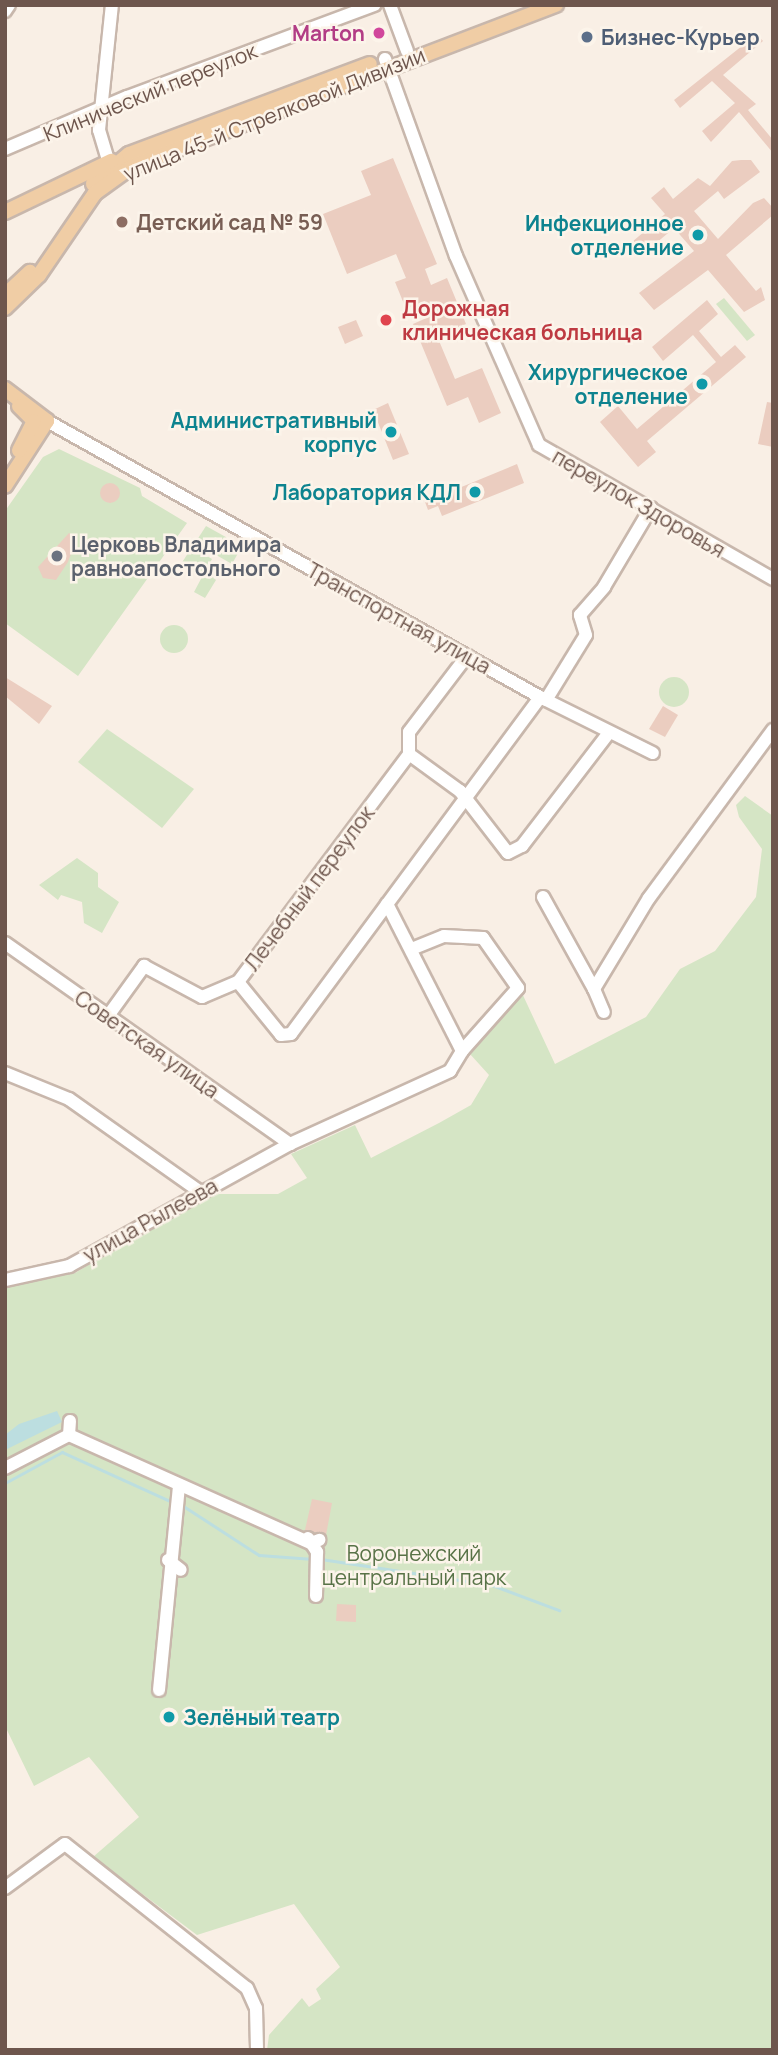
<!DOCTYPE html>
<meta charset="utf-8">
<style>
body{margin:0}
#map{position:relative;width:778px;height:2055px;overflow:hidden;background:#f9efe5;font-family:Manrope,sans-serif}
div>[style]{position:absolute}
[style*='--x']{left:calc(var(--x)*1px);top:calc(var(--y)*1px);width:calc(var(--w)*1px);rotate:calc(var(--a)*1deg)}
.green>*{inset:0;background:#d5e5c5}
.round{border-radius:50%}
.water>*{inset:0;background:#bcdee0}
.stream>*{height:2.5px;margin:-1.25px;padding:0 1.25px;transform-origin:1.25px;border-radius:1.25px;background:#bcdee0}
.building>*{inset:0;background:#ebcdc0}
.roads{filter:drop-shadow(2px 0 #c8b7ac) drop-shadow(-2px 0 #c8b7ac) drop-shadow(0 2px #c8b7ac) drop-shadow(0 -2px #c8b7ac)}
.minor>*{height:12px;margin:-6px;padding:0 6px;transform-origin:6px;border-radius:6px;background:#fff}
.major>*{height:14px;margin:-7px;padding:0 7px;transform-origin:7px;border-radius:7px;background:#f0cda5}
.dots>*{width:19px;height:19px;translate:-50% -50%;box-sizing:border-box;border:4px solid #fcf4ea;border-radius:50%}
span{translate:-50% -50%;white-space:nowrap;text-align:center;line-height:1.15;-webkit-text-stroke:5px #fcf4ea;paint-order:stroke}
.hotel-label{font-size:21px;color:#b23c85;font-weight:700}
.right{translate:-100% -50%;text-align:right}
.service-label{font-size:21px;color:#4e5e75;font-weight:700}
.left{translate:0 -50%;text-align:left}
.street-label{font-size:21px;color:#6e564d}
.education-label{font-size:21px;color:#785e54;font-weight:700}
.culture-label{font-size:21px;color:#0d838f;font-weight:700}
.health-label{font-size:21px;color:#be3a42;font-weight:700}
.worship-label{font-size:21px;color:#5b616d;font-weight:700}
.park-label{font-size:21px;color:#587347}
.frame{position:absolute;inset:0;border:7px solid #6e564d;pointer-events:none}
</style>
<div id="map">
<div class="green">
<i style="clip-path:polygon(724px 298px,755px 335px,747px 341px,716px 304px)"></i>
<i style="clip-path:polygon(59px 449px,140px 488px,142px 496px,187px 523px,78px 676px,5px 623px,5px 511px,43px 457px)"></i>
<i style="clip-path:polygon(206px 526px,242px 546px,232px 564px,195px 543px)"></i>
<i style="clip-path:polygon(192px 547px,212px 559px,206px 570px,216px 580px,205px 598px,194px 592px,202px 577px,181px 564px)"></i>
<i class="round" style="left:160px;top:625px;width:28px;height:28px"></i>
<i class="round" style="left:659px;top:677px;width:30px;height:30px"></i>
<i style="clip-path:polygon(107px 729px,194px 789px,162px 828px,78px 762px)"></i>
<i style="clip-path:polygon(745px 796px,773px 816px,773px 2050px,267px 2050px,269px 2035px,302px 1998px,309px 2007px,321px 1999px,316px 1989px,340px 1967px,294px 1904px,197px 1935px,93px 1857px,139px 1817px,89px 1757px,34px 1786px,5px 1726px,5px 1288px,75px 1273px,209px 1194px,278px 1194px,307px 1178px,291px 1154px,355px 1125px,371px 1158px,439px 1123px,471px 1105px,489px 1075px,470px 1054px,521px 991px,555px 1064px,646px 1017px,680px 969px,715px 951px,756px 897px,762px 849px,739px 817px,736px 805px)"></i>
<i style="clip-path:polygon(77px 858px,98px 873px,98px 887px,119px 902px,102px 933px,84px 923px,82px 902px,61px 895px,58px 900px,39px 885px)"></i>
</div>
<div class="water">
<i style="clip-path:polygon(57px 1411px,62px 1422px,5px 1450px,5px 1435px,19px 1424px)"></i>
</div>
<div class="stream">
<i style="--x:5;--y:1483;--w:65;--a:-28.5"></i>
<i style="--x:62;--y:1452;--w:121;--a:24.4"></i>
<i style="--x:182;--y:1505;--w:92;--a:33"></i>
<i style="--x:259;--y:1555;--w:54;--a:4.2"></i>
<i style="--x:321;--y:1559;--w:173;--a:8.6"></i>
<i style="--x:492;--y:1585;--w:72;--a:20.5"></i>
</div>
<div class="building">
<i style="clip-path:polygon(757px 34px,763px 41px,723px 75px,756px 104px,748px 110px,773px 140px,773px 153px,739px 112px,711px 142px,702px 131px,735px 103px,712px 81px,680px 108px,674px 100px)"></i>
<i style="clip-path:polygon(393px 158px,437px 264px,425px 269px,431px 285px,447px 278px,466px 324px,437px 336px,455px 379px,482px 368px,501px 413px,479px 423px,468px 397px,447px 406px,413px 324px,431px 316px,425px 301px,406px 309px,395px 282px,406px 278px,396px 254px,347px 274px,323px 214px,371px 195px,361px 171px)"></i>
<i style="clip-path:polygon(741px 160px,751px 160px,760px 172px,724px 199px,718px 191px,694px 211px,718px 239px,753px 203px,764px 198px,773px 208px,773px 215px,726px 255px,756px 291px,761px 287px,765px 300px,744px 312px,708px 270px,654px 310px,639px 293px,694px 251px,674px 228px,642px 255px,632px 242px,665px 214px,651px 198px,664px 187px,673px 199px,698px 178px,710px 186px,732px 161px)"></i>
<i style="clip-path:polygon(707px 300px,718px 314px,699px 331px,721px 357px,735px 345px,746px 357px,647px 441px,656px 452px,638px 467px,600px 422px,618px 406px,637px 429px,716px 362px,693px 335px,663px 361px,652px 347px)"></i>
<i style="clip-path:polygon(356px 320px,363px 336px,345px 344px,338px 327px)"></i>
<i style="clip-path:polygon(767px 402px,773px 403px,773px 447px,758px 444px)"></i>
<i style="clip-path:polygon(388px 403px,409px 454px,393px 460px,373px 410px)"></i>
<i style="clip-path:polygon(517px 464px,524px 483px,442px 516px,438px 506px,428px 510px,425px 502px)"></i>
<i class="round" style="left:100px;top:483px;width:20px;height:20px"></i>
<i style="clip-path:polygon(69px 533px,77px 538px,68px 562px,56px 580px,43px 578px,38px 567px)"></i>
<i style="clip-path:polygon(5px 677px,52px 706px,39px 724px,5px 696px)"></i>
<i style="clip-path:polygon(663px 706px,678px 715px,665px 737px,649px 729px)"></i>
<i style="clip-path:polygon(312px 1499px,332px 1503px,326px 1535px,305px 1530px)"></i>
<i style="clip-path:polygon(337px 1604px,356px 1605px,356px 1622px,336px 1621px)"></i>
</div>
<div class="roads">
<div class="minor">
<i style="--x:390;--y:5;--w:49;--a:69.7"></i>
<i style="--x:5;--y:11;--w:7;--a:-56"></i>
<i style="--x:385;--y:59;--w:209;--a:70.2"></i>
<i style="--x:456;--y:256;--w:206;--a:66.3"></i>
<i style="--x:539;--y:445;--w:270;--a:29.8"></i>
<i style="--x:5;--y:149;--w:133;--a:-23.1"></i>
<i style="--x:127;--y:97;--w:264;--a:-20.4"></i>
<i style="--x:111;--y:170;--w:42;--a:-106.7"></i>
<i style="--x:99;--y:130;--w:126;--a:-84.1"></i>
<i style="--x:40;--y:417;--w:573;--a:29.25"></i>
<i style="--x:540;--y:697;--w:126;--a:26.4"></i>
<i style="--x:546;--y:700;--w:76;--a:-58.4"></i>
<i style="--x:586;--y:635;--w:21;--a:-107"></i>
<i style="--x:580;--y:615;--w:37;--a:-49"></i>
<i style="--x:604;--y:587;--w:92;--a:-59.3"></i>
<i style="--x:409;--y:754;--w:63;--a:36"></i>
<i style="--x:460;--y:791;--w:78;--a:52.3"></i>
<i style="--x:508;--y:853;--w:16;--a:-27"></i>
<i style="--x:522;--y:846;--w:141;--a:-52.5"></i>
<i style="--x:543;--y:897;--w:105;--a:61"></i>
<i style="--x:594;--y:989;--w:106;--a:-58.9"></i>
<i style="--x:649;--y:898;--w:209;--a:-53.6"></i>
<i style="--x:5;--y:943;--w:349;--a:35.2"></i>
<i style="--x:414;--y:948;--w:32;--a:-22"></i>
<i style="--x:444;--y:936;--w:39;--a:3"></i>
<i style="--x:483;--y:938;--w:61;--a:55"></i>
<i style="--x:518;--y:988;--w:84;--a:131.6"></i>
<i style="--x:238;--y:982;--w:68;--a:50.9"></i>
<i style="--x:281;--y:1035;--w:10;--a:-6"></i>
<i style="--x:291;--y:1034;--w:419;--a:-53.5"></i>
<i style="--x:594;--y:989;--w:25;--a:67"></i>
<i style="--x:108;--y:1016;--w:62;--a:-54.2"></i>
<i style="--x:144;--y:966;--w:66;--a:28.1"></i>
<i style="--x:202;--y:997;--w:39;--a:-23"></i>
<i style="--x:238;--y:982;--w:285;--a:-53.1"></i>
<i style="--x:409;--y:754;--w:22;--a:-90"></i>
<i style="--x:409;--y:732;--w:96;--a:-52.7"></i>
<i style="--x:5;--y:1073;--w:69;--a:22.1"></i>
<i style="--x:69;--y:1099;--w:159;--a:35.3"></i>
<i style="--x:5;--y:1280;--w:66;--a:-12.3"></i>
<i style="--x:69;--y:1266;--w:252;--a:-28.9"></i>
<i style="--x:290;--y:1144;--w:176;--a:-24.5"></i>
<i style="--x:450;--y:1071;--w:23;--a:-59"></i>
<i style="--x:462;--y:1051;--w:165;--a:-117"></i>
<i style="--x:69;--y:1435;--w:14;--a:-86"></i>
<i style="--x:5;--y:1468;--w:72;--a:-27.3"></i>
<i style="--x:69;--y:1435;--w:265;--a:24.1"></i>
<i style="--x:311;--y:1543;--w:9;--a:-21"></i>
<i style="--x:308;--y:1538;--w:17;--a:57"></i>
<i style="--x:317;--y:1552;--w:44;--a:91.3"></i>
<i style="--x:168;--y:1560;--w:16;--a:38"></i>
<i style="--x:159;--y:1690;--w:206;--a:-84.4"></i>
<i style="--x:5;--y:1888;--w:74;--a:-36.3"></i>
<i style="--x:65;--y:1844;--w:232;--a:38.4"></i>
<i style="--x:247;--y:1988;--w:22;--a:66"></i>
<i style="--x:256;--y:2008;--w:42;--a:88.6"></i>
</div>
<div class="major">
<i style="--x:93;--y:184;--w:47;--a:-39.8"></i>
<i style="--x:129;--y:154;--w:257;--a:-20.5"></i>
<i style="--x:5;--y:212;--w:118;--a:-25.7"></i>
<i style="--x:5;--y:295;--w:34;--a:-43"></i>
<i style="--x:5;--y:308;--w:47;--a:-44.1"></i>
<i style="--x:39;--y:275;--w:99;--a:-55.7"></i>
<i style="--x:95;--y:193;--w:44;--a:-35.8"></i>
<i style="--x:131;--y:167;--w:455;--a:-20.9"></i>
<i style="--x:5;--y:389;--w:53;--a:37.3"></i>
<i style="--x:47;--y:421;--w:77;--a:122.9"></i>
<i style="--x:19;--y:406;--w:21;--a:45"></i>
<i style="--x:34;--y:421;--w:33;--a:117"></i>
</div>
</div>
<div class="dots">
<i style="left:379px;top:33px;background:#d1479c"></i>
<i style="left:587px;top:37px;background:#5c6f8a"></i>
<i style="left:122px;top:222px;background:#8d6e63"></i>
<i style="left:698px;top:235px;background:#0f9aa8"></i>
<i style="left:386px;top:320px;background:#e0444e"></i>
<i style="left:702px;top:384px;background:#0f9aa8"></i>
<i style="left:391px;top:432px;background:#0f9aa8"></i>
<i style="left:475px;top:492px;background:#0f9aa8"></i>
<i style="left:57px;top:556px;background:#6b7280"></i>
<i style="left:169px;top:1717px;background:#0f9aa8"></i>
</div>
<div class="hotel-label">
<span class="right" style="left:365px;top:33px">Marton</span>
</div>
<div class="service-label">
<span class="left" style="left:601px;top:37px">Бизнес-Курьер</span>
</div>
<div class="street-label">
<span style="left:150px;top:92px;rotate:-22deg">Клинический переулок</span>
<span style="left:274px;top:114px;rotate:-22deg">улица 45-й Стрелковой Дивизии</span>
<span style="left:639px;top:503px;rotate:30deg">переулок Здоровья</span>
<span style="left:399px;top:618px;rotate:29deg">Транспортная улица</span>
<span style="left:309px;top:888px;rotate:-53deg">Лечебный переулок</span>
<span style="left:147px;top:1044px;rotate:35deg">Советская улица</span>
<span style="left:150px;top:1220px;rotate:-29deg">улица Рылеева</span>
</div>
<div class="education-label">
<span class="left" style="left:136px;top:222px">Детский сад № 59</span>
</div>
<div class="culture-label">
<span class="right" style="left:684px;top:235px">Инфекционное<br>отделение</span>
<span class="right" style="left:688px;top:384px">Хирургическое<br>отделение</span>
<span class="right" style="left:377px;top:432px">Административный<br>корпус</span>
<span class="right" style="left:461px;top:492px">Лаборатория КДЛ</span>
<span class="left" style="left:183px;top:1717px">Зелёный театр</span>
</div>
<div class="health-label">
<span class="left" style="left:402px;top:320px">Дорожная<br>клиническая больница</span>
</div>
<div class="worship-label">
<span class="left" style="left:71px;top:556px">Церковь Владимира<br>равноапостольного</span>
</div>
<div class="park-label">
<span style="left:414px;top:1565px">Воронежский<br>центральный парк</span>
</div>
<div class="frame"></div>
</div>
